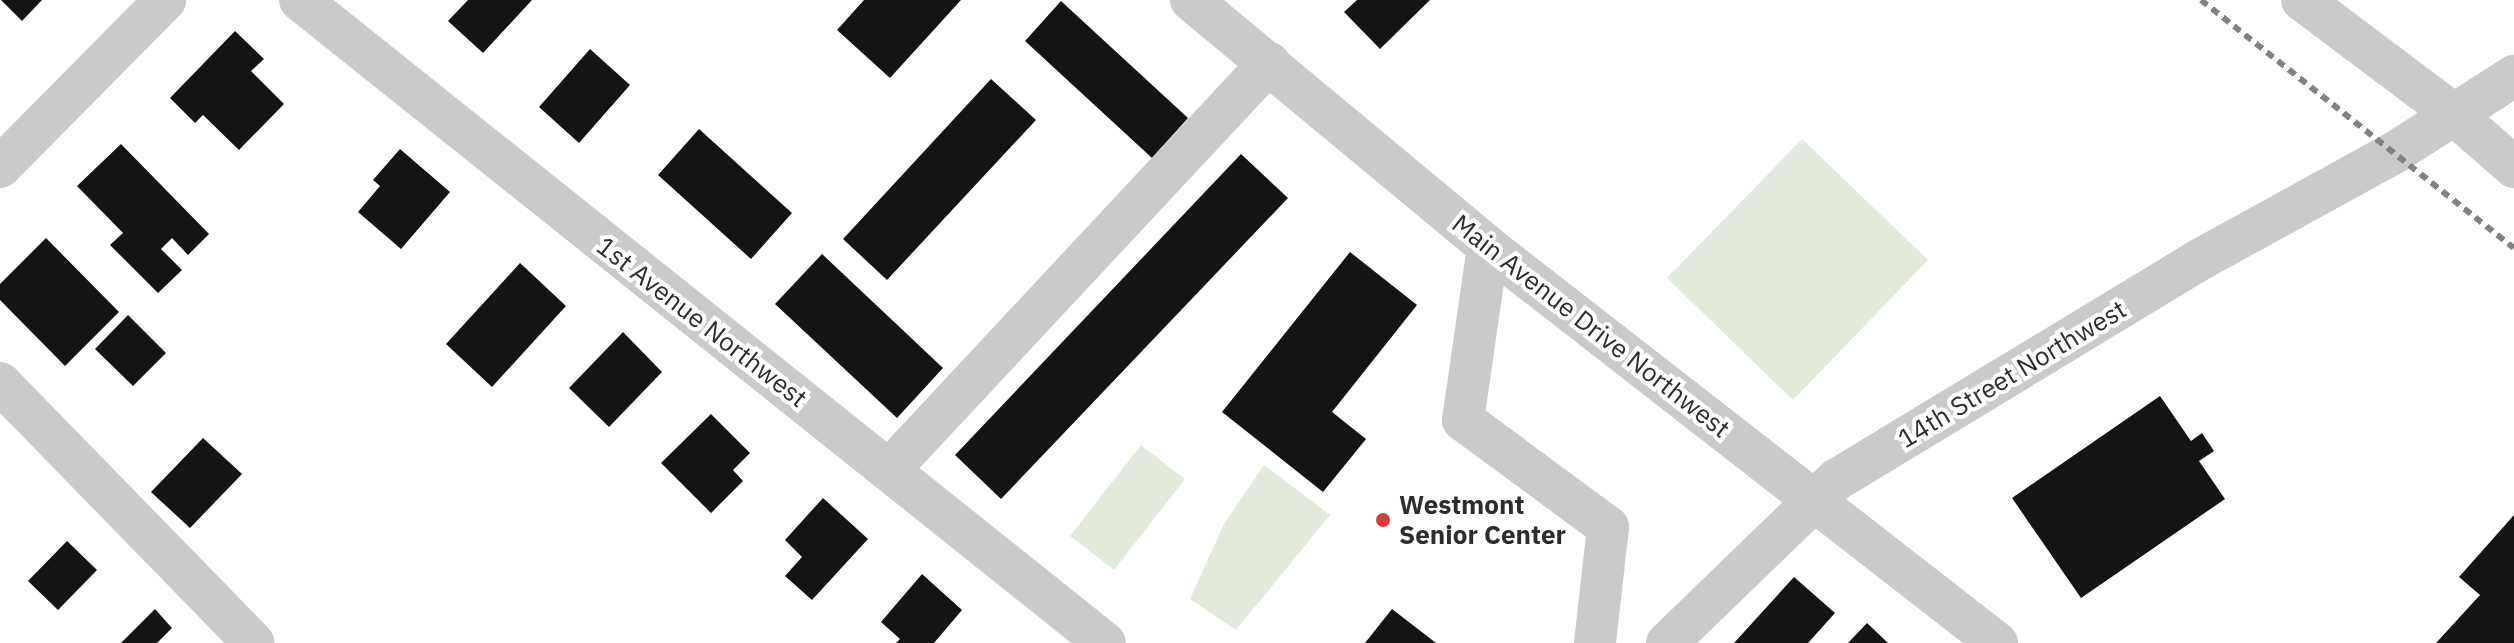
<!DOCTYPE html>
<style>
body{margin:0}
#map{position:relative;width:2514px;height:643px;overflow:hidden;background:#fff;font-family:"IBM Plex Sans",sans-serif}
div>[style]{position:absolute}
[style*='--x']{left:calc(var(--x)*1px);top:calc(var(--y)*1px);width:calc(var(--w)*1px);rotate:calc(var(--a)*1deg)}
.green>*{inset:0;background:#e2eadb}
.building>*{inset:0;background:#141414}
.minor>*{height:42px;margin:-21px;padding:0 21px;transform-origin:21px;border-radius:21px;background:#cacaca}
.rail>*{height:6px;margin-top:-3px;transform-origin:0;background:repeating-linear-gradient(90deg,#828282 0 8px,transparent 0 14px)}
.dots>*{width:22px;height:22px;translate:-50% -50%;box-sizing:border-box;border:4px solid #fff;border-radius:50%}
span{translate:-50% -50%;white-space:nowrap;text-align:center;line-height:1.15;-webkit-text-stroke:8px #fff;paint-order:stroke}
.street-label{font-size:26px;color:#2d2d2d}
.poi-label{font-size:26px;color:#2d2d2d;font-weight:700}
.left{translate:0 -50%;text-align:left}
</style>
<div id="map">
<div class="green">
<i style="clip-path:polygon(1802px 139px,1928px 260px,1793px 400px,1667px 278px)"></i>
<i style="clip-path:polygon(1141px 445px,1185px 479px,1114px 570px,1070px 536px)"></i>
<i style="clip-path:polygon(1264px 465px,1330px 515px,1236px 630px,1190px 599px,1224px 524px)"></i>
</div>
<div class="building">
<i style="clip-path:polygon(1px 0,42px 0,22px 21px)"></i>
<i style="clip-path:polygon(468px 0,532px 0,483px 53px,448px 21px)"></i>
<i style="clip-path:polygon(864px 0,961px 0,890px 78px,837px 30px)"></i>
<i style="clip-path:polygon(1357px 0,1430px 0,1380px 49px,1344px 12px)"></i>
<i style="clip-path:polygon(1061px 1px,1188px 118px,1152px 158px,1025px 41px)"></i>
<i style="clip-path:polygon(235px 31px,264px 59px,251px 71px,284px 104px,239px 150px,203px 115px,195px 123px,170px 98px)"></i>
<i style="clip-path:polygon(590px 49px,630px 85px,579px 143px,539px 107px)"></i>
<i style="clip-path:polygon(991px 79px,1036px 120px,887px 280px,843px 239px)"></i>
<i style="clip-path:polygon(699px 129px,792px 213px,751px 259px,658px 175px)"></i>
<i style="clip-path:polygon(121px 144px,209px 234px,188px 255px,172px 238px,161px 249px,182px 270px,158px 293px,110px 245px,123px 233px,77px 186px)"></i>
<i style="clip-path:polygon(400px 149px,450px 192px,401px 249px,358px 212px,380px 186px,373px 180px)"></i>
<i style="clip-path:polygon(1241px 154px,1288px 198px,1001px 499px,955px 455px)"></i>
<i style="clip-path:polygon(46px 238px,119px 312px,65px 366px,0 300px,0 284px)"></i>
<i style="clip-path:polygon(1350px 252px,1417px 305px,1332px 412px,1366px 439px,1323px 492px,1222px 412px)"></i>
<i style="clip-path:polygon(822px 254px,943px 368px,897px 418px,775px 304px)"></i>
<i style="clip-path:polygon(520px 263px,566px 306px,492px 387px,446px 344px)"></i>
<i style="clip-path:polygon(128px 315px,166px 353px,133px 386px,95px 349px)"></i>
<i style="clip-path:polygon(623px 332px,662px 372px,609px 427px,569px 388px)"></i>
<i style="clip-path:polygon(2160px 396px,2191px 441px,2202px 433px,2214px 451px,2199px 461px,2225px 499px,2081px 598px,2012px 498px)"></i>
<i style="clip-path:polygon(711px 414px,750px 453px,733px 470px,743px 481px,711px 513px,661px 463px)"></i>
<i style="clip-path:polygon(203px 438px,242px 474px,190px 528px,151px 492px)"></i>
<i style="clip-path:polygon(823px 498px,868px 539px,812px 600px,785px 576px,802px 557px,785px 540px)"></i>
<i style="clip-path:polygon(2514px 515px,2514px 643px,2436px 643px,2480px 595px,2459px 577px)"></i>
<i style="clip-path:polygon(67px 541px,97px 570px,58px 610px,28px 581px)"></i>
<i style="clip-path:polygon(922px 574px,962px 610px,934px 643px,896px 643px,900px 639px,881px 622px)"></i>
<i style="clip-path:polygon(1794px 577px,1835px 613px,1808px 643px,1734px 643px)"></i>
<i style="clip-path:polygon(155px 609px,172px 628px,157px 643px,121px 643px)"></i>
<i style="clip-path:polygon(1392px 609px,1436px 643px,1365px 643px)"></i>
<i style="clip-path:polygon(1867px 623px,1888px 643px,1848px 643px)"></i>
</div>
<div class="minor">
<i style="--x:300;--y:0;--w:1030;--a:38.62"></i>
<i style="--x:1191;--y:0;--w:386;--a:39.7"></i>
<i style="--x:1488;--y:247;--w:645;--a:37.88"></i>
<i style="--x:2302;--y:0;--w:186;--a:36.9"></i>
<i style="--x:2451;--y:112;--w:84;--a:41.1"></i>
<i style="--x:0;--y:167;--w:235;--a:-45.3"></i>
<i style="--x:1488;--y:247;--w:175;--a:98.2"></i>
<i style="--x:1463;--y:420;--w:180;--a:36.4"></i>
<i style="--x:1608;--y:527;--w:117;--a:96.4"></i>
<i style="--x:0;--y:383;--w:363;--a:45.7"></i>
<i style="--x:889;--y:470;--w:557;--a:-46.96"></i>
<i style="--x:1667;--y:643;--w:235;--a:-44"></i>
<i style="--x:1836;--y:480;--w:427;--a:-31.2"></i>
<i style="--x:2201;--y:259;--w:220;--a:-28.8"></i>
<i style="--x:2394;--y:153;--w:143;--a:-32.7"></i>
</div>
<div class="rail">
<i style="--x:2201;--y:0;--w:399;--a:38.4"></i>
</div>
<div class="dots">
<i style="left:1383px;top:520px;background:#dc3a37"></i>
</div>
<div class="street-label">
<span style="left:702px;top:322px;rotate:38deg">1st Avenue Northwest</span>
<span style="left:1591px;top:326px;rotate:38deg">Main Avenue Drive Northwest</span>
<span style="left:2012px;top:374px;rotate:-31deg">14th Street Northwest</span>
</div>
<div class="poi-label">
<span class="left" style="left:1399px;top:520px">Westmont<br>Senior Center</span>
</div>
</div>
